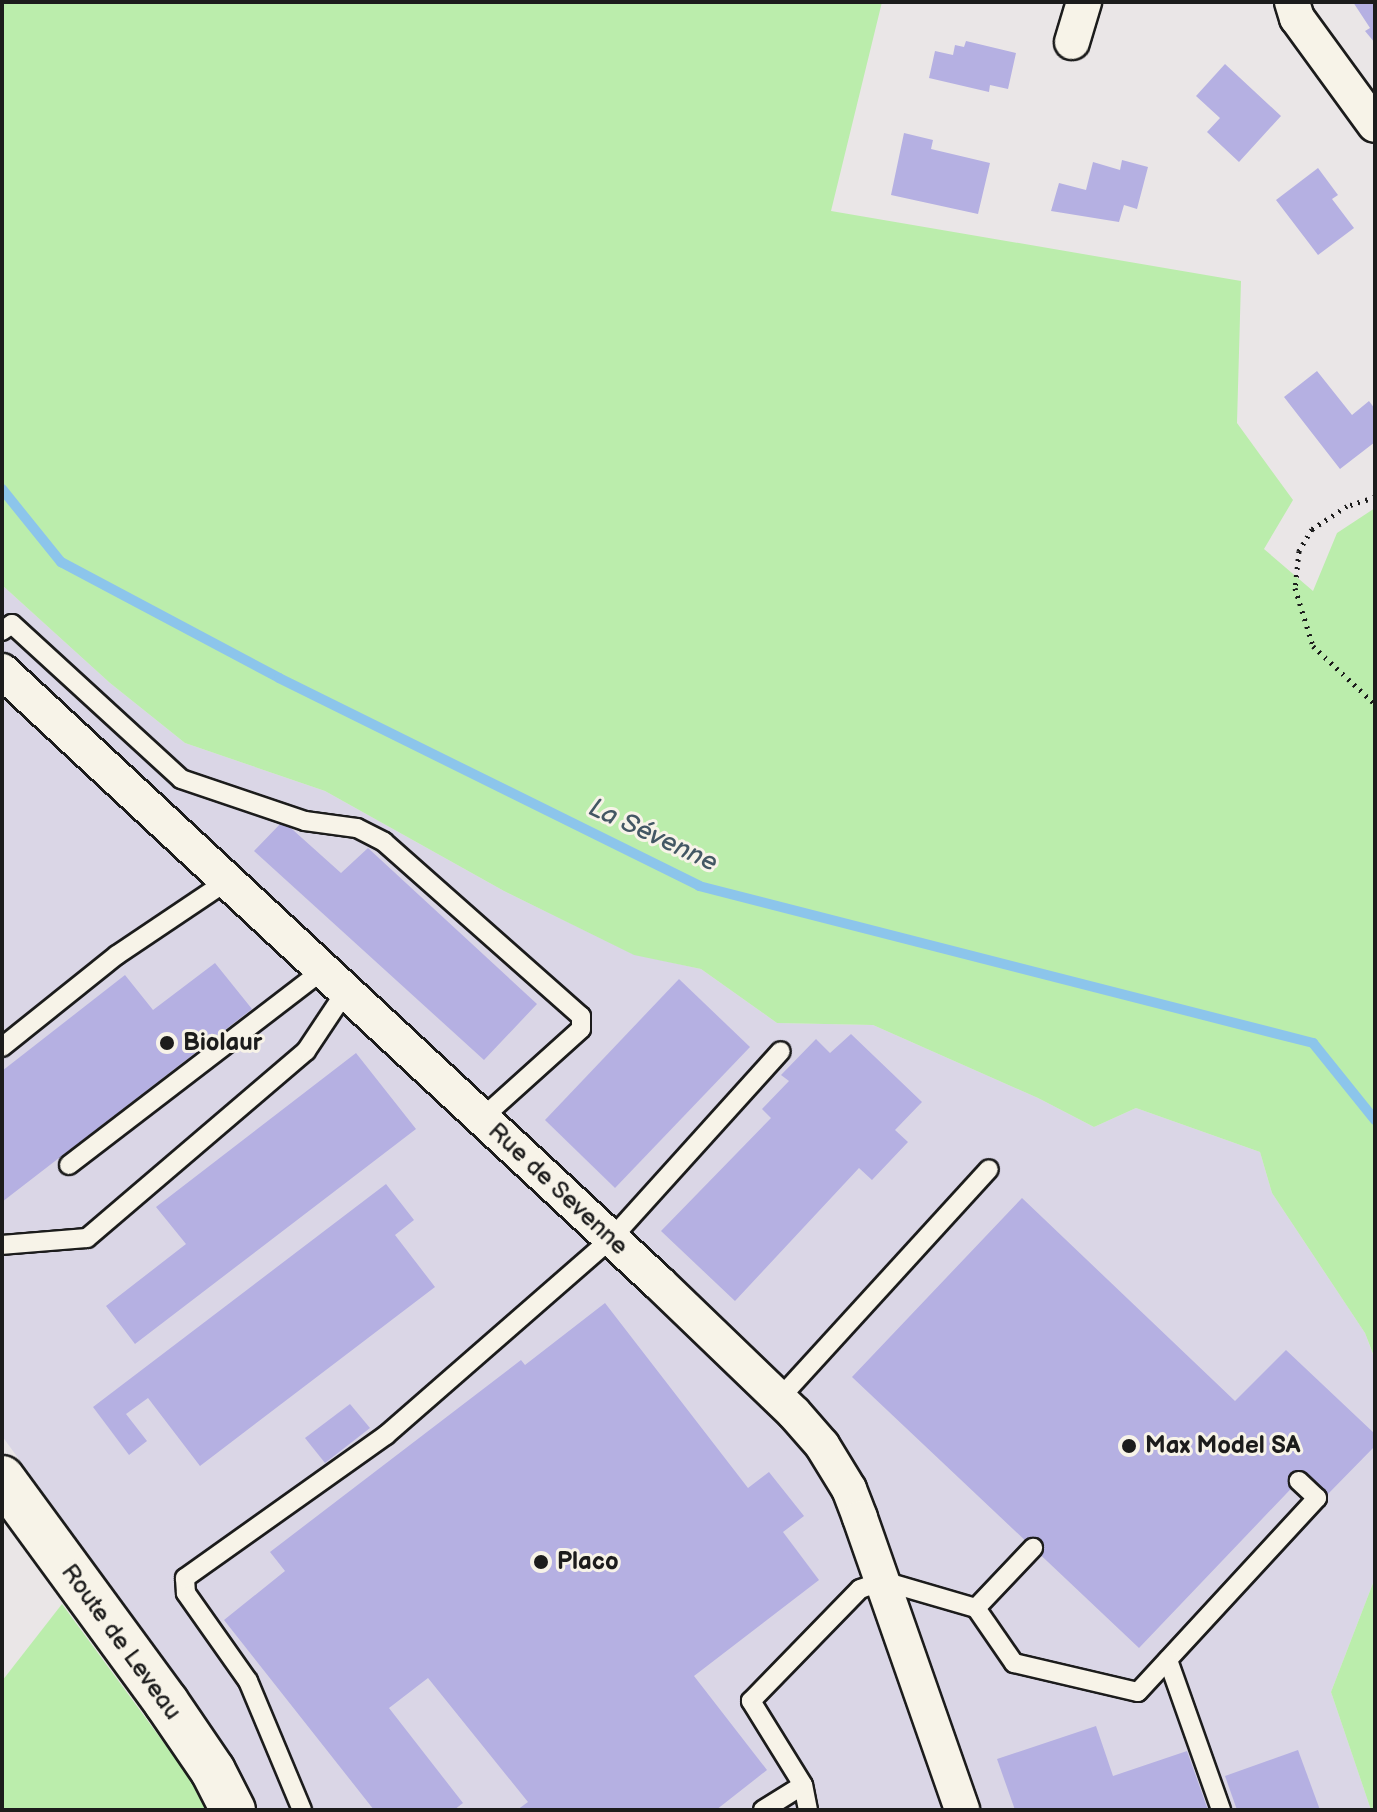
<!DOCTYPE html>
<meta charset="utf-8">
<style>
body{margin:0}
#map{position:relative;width:1377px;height:1812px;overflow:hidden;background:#eae6e7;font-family:"Balsamiq Sans",sans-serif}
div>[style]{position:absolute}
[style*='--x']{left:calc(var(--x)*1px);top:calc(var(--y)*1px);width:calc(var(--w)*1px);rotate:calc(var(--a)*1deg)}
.built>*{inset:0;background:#dad6e6}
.green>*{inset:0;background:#bbedac}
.stream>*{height:10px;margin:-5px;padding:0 5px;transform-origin:5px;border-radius:5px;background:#8cc5eb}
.building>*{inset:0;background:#b5b0e2}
.path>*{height:5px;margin-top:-2.5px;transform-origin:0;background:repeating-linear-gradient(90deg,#1c1c1c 0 2px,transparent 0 8px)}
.roads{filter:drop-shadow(2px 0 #1c1c1c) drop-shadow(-2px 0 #1c1c1c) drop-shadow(0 2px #1c1c1c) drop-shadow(0 -2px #1c1c1c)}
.service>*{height:18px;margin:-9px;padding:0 9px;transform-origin:9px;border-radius:9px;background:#f7f3e8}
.minor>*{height:34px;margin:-17px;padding:0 17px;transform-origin:17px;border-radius:17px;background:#f7f3e8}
.tertiary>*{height:44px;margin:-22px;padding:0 22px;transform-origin:22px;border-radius:22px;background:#f7f3e8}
.dots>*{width:22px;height:22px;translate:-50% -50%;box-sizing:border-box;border:4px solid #f7f3e8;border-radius:50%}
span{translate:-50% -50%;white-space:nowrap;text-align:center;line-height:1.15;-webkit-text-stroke:6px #f7f3e8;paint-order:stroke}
.poi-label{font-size:24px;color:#1c1c1c;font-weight:700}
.left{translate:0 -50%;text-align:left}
.street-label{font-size:24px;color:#1c1c1c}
.water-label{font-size:26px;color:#435764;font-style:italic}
.frame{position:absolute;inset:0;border:4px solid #1c1c1c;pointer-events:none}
</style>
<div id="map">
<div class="built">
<i style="clip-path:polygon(2px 585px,110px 683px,185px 743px,325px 791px,504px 891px,633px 954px,701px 969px,777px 1023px,873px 1025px,1038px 1098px,1094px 1127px,1136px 1108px,1260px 1152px,1272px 1193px,1365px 1333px,1375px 1360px,1375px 1578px,1331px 1692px,1371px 1810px,249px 1810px,153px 1643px,2px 1436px)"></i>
</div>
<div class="green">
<i style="clip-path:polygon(2px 2px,882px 2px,831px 211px,1241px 281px,1237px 423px,1293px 500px,1264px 549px,1313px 591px,1337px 533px,1375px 508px,1375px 1359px,1365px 1333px,1272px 1193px,1260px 1152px,1136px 1108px,1094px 1127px,1038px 1098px,873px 1025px,777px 1023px,701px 969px,634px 955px,504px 891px,325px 791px,185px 743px,110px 683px,2px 585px)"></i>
<i style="clip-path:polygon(1375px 1578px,1375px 1810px,1371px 1810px,1331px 1692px)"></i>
<i style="clip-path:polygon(62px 1604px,189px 1777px,207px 1810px,2px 1810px,2px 1681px)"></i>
</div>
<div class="stream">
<i style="--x:2;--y:489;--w:94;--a:51.1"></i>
<i style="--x:61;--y:562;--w:247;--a:28"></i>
<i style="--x:279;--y:678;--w:469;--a:26.3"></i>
<i style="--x:699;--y:886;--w:634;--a:14.34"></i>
<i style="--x:1313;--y:1043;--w:99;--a:51.2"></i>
</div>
<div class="building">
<i style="clip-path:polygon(1353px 2px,1375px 2px,1375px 43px,1365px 31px,1370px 28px)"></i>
<i style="clip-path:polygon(966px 41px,1016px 53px,1008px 89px,990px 85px,989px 92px,929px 78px,935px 51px,953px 55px,955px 45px,964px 47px)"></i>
<i style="clip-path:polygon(1225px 64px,1281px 116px,1239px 162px,1207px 132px,1220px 118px,1196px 96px)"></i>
<i style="clip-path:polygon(904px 133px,933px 140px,931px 149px,990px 163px,978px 214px,891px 195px)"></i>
<i style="clip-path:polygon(1122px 160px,1148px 167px,1137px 209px,1124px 205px,1119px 222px,1051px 211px,1059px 183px,1086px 190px,1093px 162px,1120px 170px)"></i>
<i style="clip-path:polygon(1318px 168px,1338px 195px,1332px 199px,1354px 228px,1318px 255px,1276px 200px)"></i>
<i style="clip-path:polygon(1317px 371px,1352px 415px,1369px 401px,1375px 409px,1375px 442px,1340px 469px,1284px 397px)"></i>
<i style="clip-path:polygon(283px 821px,341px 873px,368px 848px,537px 1004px,484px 1060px,254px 851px)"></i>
<i style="clip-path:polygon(215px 963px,252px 1009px,2px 1202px,2px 1071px,125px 975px,153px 1010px)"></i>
<i style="clip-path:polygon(679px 979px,750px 1047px,615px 1188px,545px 1120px)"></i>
<i style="clip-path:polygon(851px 1034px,922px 1102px,895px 1130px,908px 1142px,872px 1180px,859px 1168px,735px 1301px,661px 1231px,771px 1118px,762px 1109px,789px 1081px,781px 1075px,816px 1039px,830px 1053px)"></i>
<i style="clip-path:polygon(356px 1053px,416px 1129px,135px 1344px,106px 1306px,186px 1244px,156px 1207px)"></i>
<i style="clip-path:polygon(386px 1184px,414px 1220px,395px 1235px,435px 1287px,200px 1466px,148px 1398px,126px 1414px,147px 1441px,129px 1455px,93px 1407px)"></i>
<i style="clip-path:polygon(1022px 1198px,1235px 1401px,1286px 1350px,1375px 1434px,1375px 1446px,1327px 1495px,1305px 1474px,1139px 1648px,852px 1377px)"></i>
<i style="clip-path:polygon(605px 1303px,748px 1488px,769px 1472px,804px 1516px,783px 1532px,819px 1580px,694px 1676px,767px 1770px,716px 1810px,517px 1810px,528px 1802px,428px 1678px,389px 1708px,463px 1803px,454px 1810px,374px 1810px,224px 1620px,285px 1571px,270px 1552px,521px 1360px,525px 1365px)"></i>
<i style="clip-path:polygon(350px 1404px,370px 1428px,325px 1463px,305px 1438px)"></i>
<i style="clip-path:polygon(1096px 1726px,1113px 1776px,1187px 1751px,1208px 1810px,1015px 1810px,997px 1759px)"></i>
<i style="clip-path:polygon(1298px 1750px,1320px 1810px,1237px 1810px,1225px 1776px)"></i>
</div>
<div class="path">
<i style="--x:1375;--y:497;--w:29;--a:162"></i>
<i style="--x:1347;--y:506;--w:42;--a:146.7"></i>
<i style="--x:1312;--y:529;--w:26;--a:121"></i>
<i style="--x:1299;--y:551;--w:37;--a:96"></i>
<i style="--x:1295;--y:588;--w:61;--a:72.8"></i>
<i style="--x:1313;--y:646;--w:85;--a:43.1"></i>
</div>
<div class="roads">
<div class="service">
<i style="--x:2;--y:631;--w:12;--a:-35"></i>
<i style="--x:12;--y:624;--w:229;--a:42.5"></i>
<i style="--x:181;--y:779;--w:131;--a:18.7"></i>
<i style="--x:305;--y:821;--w:52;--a:7.7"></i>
<i style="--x:357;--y:828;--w:30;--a:27"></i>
<i style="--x:384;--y:842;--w:263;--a:41.5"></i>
<i style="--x:581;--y:1016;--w:13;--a:90"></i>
<i style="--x:581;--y:1029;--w:133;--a:138"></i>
<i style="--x:2;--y:1047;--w:147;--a:-38.7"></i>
<i style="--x:117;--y:955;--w:133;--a:-33.9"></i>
<i style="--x:69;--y:1165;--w:320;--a:-37.5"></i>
<i style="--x:2;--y:1245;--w:85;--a:-4.7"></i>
<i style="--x:87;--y:1238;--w:288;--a:-40.5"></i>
<i style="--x:306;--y:1051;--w:72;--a:-56.3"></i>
<i style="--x:779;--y:1399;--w:311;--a:-47.6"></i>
<i style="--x:976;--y:1608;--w:67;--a:55.4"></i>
<i style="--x:1014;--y:1663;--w:127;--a:13.2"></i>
<i style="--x:1138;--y:1692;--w:264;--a:-47.3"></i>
<i style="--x:1317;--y:1498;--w:25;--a:-137"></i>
<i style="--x:1168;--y:1660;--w:159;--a:70.5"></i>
<i style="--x:302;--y:1810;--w:140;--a:-112.7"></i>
<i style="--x:248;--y:1681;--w:108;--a:-125.2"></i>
<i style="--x:186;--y:1593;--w:15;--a:-94"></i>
<i style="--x:185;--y:1578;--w:247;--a:-35.4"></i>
<i style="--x:386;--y:1435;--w:298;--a:-41.1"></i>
<i style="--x:611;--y:1239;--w:253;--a:-47.9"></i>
<i style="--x:763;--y:1810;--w:47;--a:-32"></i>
<i style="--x:808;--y:1810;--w:25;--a:-101"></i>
<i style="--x:803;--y:1785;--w:99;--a:-121.8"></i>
<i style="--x:751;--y:1701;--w:156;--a:-45.8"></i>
<i style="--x:860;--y:1589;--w:24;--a:-19"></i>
<i style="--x:883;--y:1581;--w:97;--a:16.2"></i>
<i style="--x:976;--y:1608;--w:83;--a:-46.5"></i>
</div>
<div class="minor">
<i style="--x:1292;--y:2;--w:17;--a:73"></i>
<i style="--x:1297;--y:18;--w:132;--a:53.9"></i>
<i style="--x:1072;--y:42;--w:42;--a:-73.3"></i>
<i style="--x:2;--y:671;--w:898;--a:42.97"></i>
<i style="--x:659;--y:1283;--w:187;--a:43.9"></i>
<i style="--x:794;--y:1413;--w:43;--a:48.8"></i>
<i style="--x:822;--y:1445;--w:52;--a:58.5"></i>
<i style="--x:849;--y:1489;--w:31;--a:69"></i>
<i style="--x:860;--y:1518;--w:309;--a:70.7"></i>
</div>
<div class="tertiary">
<i style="--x:2;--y:1478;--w:278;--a:53.8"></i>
<i style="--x:166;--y:1702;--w:83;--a:55.7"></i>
<i style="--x:213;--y:1771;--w:44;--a:62.9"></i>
</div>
</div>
<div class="dots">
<i style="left:167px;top:1043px;background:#1c1c1c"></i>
<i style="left:1129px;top:1446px;background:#1c1c1c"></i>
<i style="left:541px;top:1562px;background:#1c1c1c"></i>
</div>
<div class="poi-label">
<span class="left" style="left:183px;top:1043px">Biolaur</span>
<span class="left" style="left:1145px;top:1446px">Max Model SA</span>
<span class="left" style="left:557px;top:1562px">Placo</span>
</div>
<div class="street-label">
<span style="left:558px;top:1189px;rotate:43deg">Rue de Sevenne</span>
<span style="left:121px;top:1642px;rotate:54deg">Route de Leveau</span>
</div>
<div class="water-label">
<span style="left:653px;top:836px;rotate:25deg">La Sévenne</span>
</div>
<div class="frame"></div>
</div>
